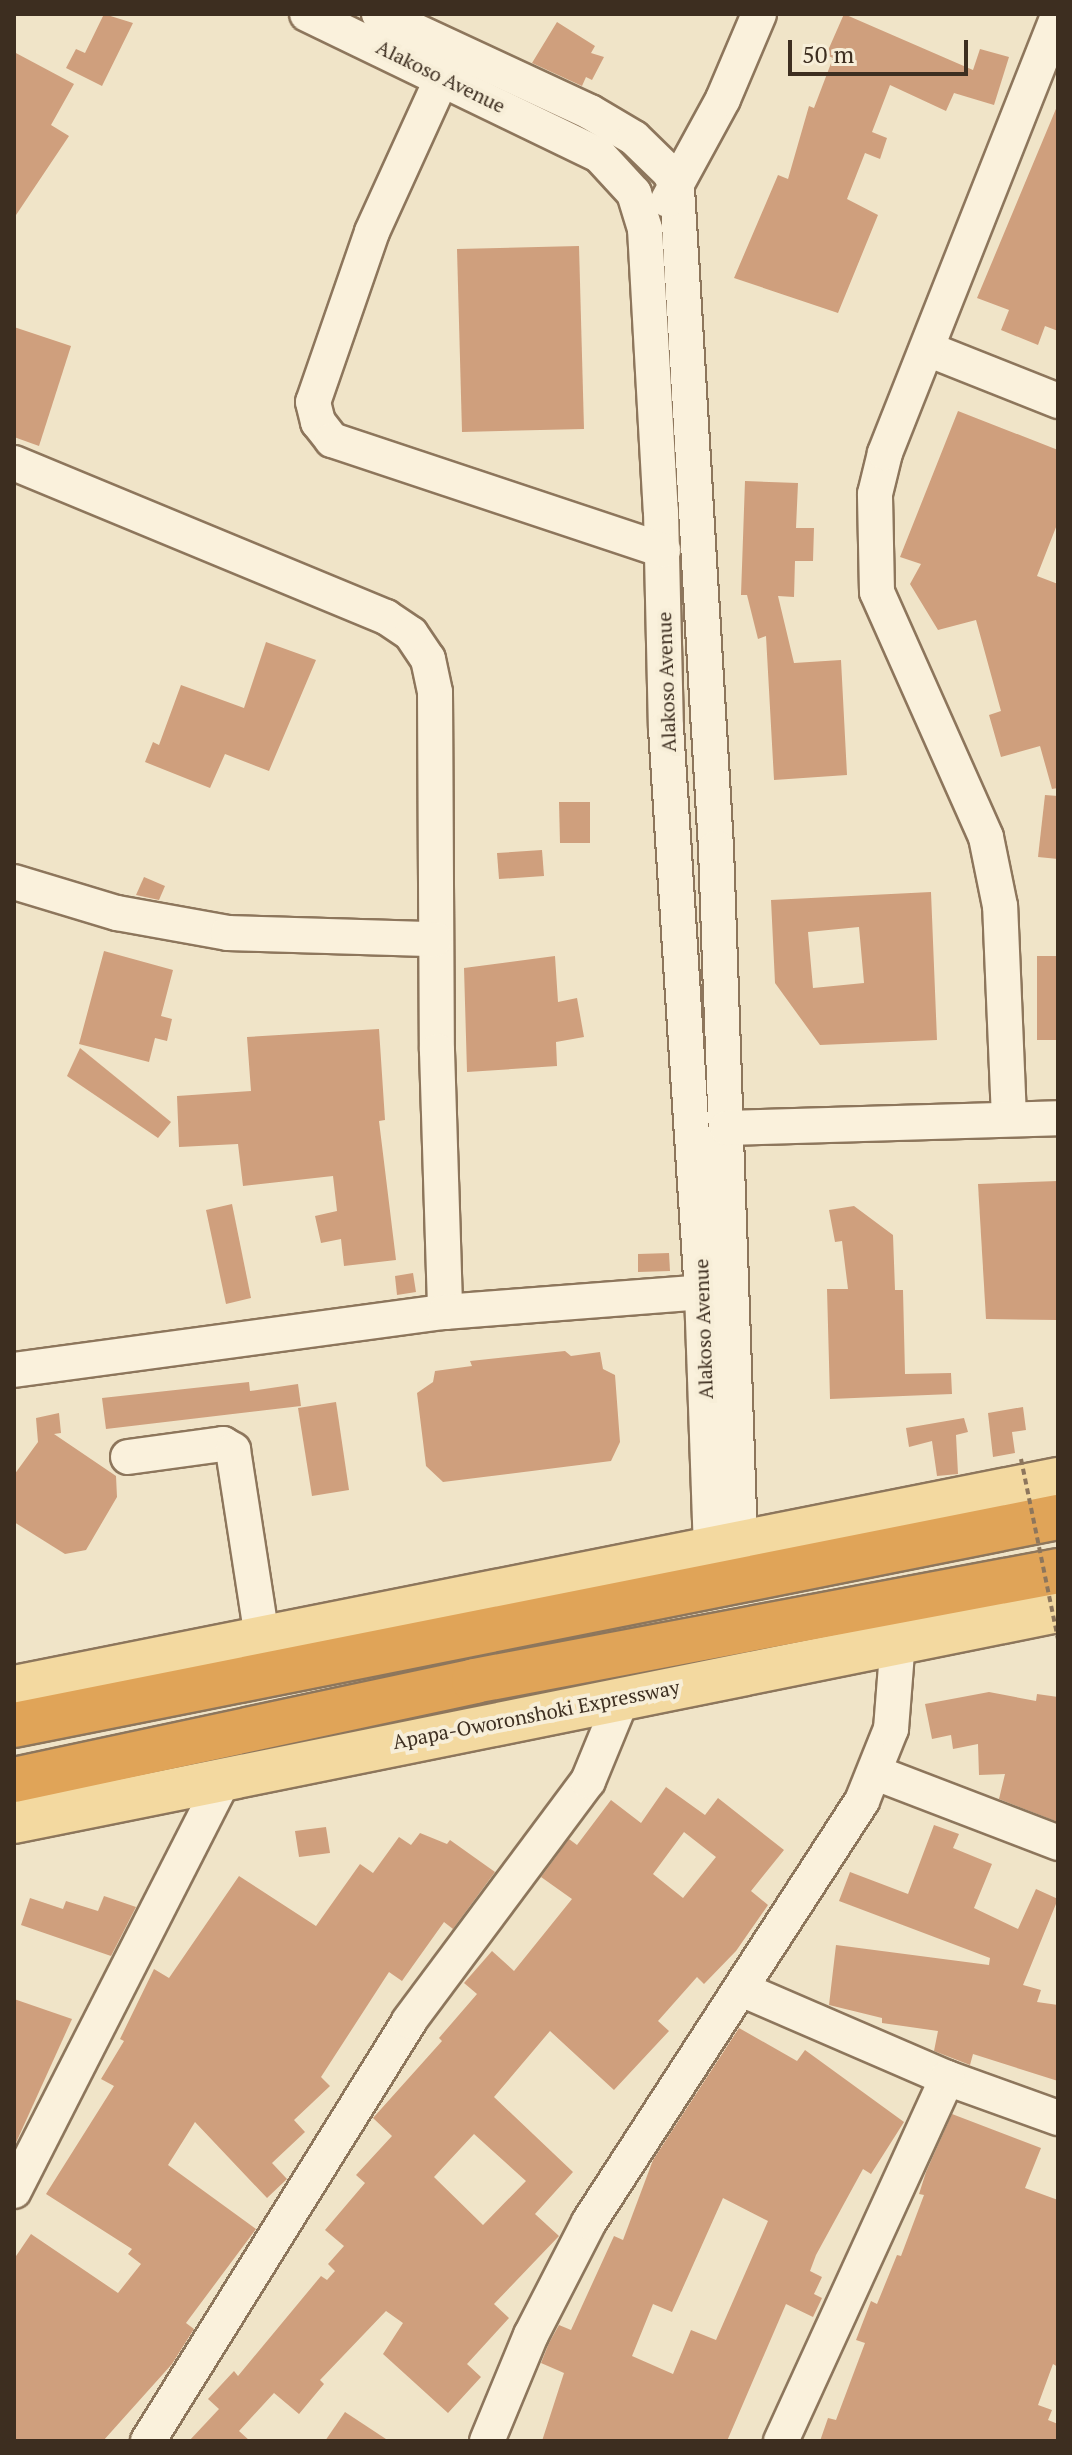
<!DOCTYPE html>
<style>
body{margin:0}
#map{position:relative;width:1072px;height:2455px;overflow:hidden;background:#f0e4c8;font-family:"PT Serif",serif}
div>[style]{position:absolute}
[style*='--x']{left:calc(var(--x)*1px);top:calc(var(--y)*1px);width:calc(var(--w)*1px);rotate:calc(var(--a)*1deg)}
.building>*{inset:0;background:#cf9f7d}
.roads{filter:drop-shadow(2px 0 #8d765c) drop-shadow(-2px 0 #8d765c) drop-shadow(0 2px #8d765c) drop-shadow(0 -2px #8d765c)}
.minor>*{height:34px;margin:-17px;padding:0 17px;transform-origin:17px;border-radius:17px;background:#faf1dc}
.major>*{height:42px;margin:-21px;padding:0 21px;transform-origin:21px;border-radius:21px;background:#f3d9a0}
.highway>*{height:44px;margin:-22px;padding:0 22px;transform-origin:22px;border-radius:22px;background:#e0a458}
.path-bridge>*{height:4px;margin-top:-2px;transform-origin:0;background:repeating-linear-gradient(90deg,#8d765c 0 6px,transparent 0 10px)}
span{translate:-50% -50%;white-space:nowrap;text-align:center;line-height:1.15;-webkit-text-stroke:8px #f7eed8;paint-order:stroke}
.street-label{font-size:20px;color:#3d2e20}
.frame{position:absolute;inset:0;border:16px solid #3d2e20;pointer-events:none}
.scale{position:absolute;left:788px;top:40px;width:180px;height:36px;box-sizing:border-box;border:4px solid #3d2e20;border-top:0;padding-left:10px;font-size:24px;line-height:28px;white-space:nowrap;color:#3d2e20;-webkit-text-stroke:6px #f7eed8;paint-order:stroke}
</style>
<div id="map">
<div class="building">
<i style="clip-path:polygon(104px 14px,133px 23px,102px 86px,66px 68px,76px 49px,85px 53px)"></i>
<i style="clip-path:polygon(844px 14px,973px 70px,980px 49px,1009px 57px,994px 105px,954px 93px,946px 111px,890px 85px,872px 132px,887px 138px,880px 159px,865px 153px,847px 199px,878px 215px,838px 313px,734px 278px,778px 175px,788px 179px,809px 106px,814px 108px,833px 58px,826px 55px)"></i>
<i style="clip-path:polygon(557px 22px,595px 46px,591px 53px,604px 57px,592px 80px,586px 77px,582px 86px,532px 63px)"></i>
<i style="clip-path:polygon(14px 52px,74px 84px,51px 125px,69px 136px,14px 218px)"></i>
<i style="clip-path:polygon(1058px 104px,1058px 331px,1045px 326px,1038px 345px,1001px 330px,1009px 310px,977px 298px)"></i>
<i style="clip-path:polygon(579px 246px,584px 429px,462px 432px,457px 249px)"></i>
<i style="clip-path:polygon(14px 327px,71px 346px,39px 446px,14px 437px)"></i>
<i style="clip-path:polygon(958px 411px,1058px 450px,1058px 522px,1037px 576px,1058px 584px,1058px 788px,1052px 789px,1040px 746px,1001px 757px,989px 715px,1001px 711px,976px 620px,938px 630px,910px 584px,921px 564px,900px 557px)"></i>
<i style="clip-path:polygon(745px 481px,798px 483px,796px 528px,814px 528px,813px 561px,795px 561px,794px 597px,778px 596px,794px 663px,841px 660px,847px 775px,774px 780px,766px 636px,758px 639px,747px 595px,741px 595px)"></i>
<i style="clip-path:polygon(266px 642px,316px 660px,269px 771px,225px 754px,210px 788px,145px 762px,153px 742px,159px 745px,181px 685px,244px 708px)"></i>
<i style="clip-path:polygon(1045px 795px,1058px 796px,1058px 859px,1038px 857px)"></i>
<i style="clip-path:polygon(559px 802px,590px 802px,590px 843px,560px 843px)"></i>
<i style="clip-path:polygon(542px 850px,544px 876px,499px 879px,497px 853px)"></i>
<i style="clip-path:polygon(144px 877px,165px 886px,159px 900px,136px 895px)"></i>
<i style="clip-path:polygon(evenodd,931px 892px,937px 1040px,820px 1045px,775px 983px,771px 900px,931px 892px,859px 927px,864px 983px,813px 988px,808px 932px,859px 927px)"></i>
<i style="clip-path:polygon(104px 951px,173px 970px,161px 1016px,172px 1019px,167px 1041px,155px 1038px,149px 1062px,79px 1044px)"></i>
<i style="clip-path:polygon(555px 956px,558px 1002px,577px 998px,584px 1037px,556px 1042px,557px 1066px,467px 1072px,464px 968px)"></i>
<i style="clip-path:polygon(1037px 956px,1058px 956px,1058px 1040px,1037px 1040px)"></i>
<i style="clip-path:polygon(379px 1029px,385px 1120px,379px 1121px,396px 1260px,344px 1266px,341px 1239px,321px 1243px,315px 1216px,337px 1211px,333px 1176px,243px 1186px,238px 1144px,179px 1147px,177px 1096px,251px 1091px,247px 1037px)"></i>
<i style="clip-path:polygon(80px 1048px,171px 1122px,158px 1138px,67px 1076px)"></i>
<i style="clip-path:polygon(1058px 1181px,1058px 1320px,986px 1319px,978px 1184px)"></i>
<i style="clip-path:polygon(232px 1204px,251px 1298px,226px 1304px,206px 1210px)"></i>
<i style="clip-path:polygon(854px 1206px,893px 1235px,895px 1290px,903px 1290px,905px 1374px,951px 1373px,952px 1394px,830px 1399px,827px 1289px,848px 1289px,842px 1241px,835px 1242px,829px 1210px)"></i>
<i style="clip-path:polygon(669px 1253px,670px 1271px,638px 1272px,638px 1254px)"></i>
<i style="clip-path:polygon(413px 1273px,416px 1292px,397px 1295px,395px 1276px)"></i>
<i style="clip-path:polygon(565px 1351px,571px 1356px,600px 1352px,603px 1369px,615px 1375px,620px 1442px,611px 1461px,443px 1482px,426px 1466px,417px 1393px,433px 1382px,435px 1371px,472px 1366px,470px 1361px)"></i>
<i style="clip-path:polygon(249px 1382px,250px 1391px,298px 1384px,301px 1406px,106px 1429px,102px 1398px)"></i>
<i style="clip-path:polygon(336px 1402px,349px 1490px,312px 1496px,298px 1408px)"></i>
<i style="clip-path:polygon(1023px 1407px,1026px 1430px,1012px 1432px,1015px 1453px,993px 1457px,988px 1413px)"></i>
<i style="clip-path:polygon(59px 1413px,61px 1433px,54px 1434px,116px 1476px,117px 1497px,86px 1550px,65px 1554px,14px 1522px,14px 1475px,38px 1442px,36px 1418px)"></i>
<i style="clip-path:polygon(964px 1418px,968px 1432px,956px 1435px,958px 1474px,937px 1476px,932px 1441px,909px 1447px,906px 1428px)"></i>
<i style="clip-path:polygon(989px 1692px,1036px 1701px,1037px 1694px,1058px 1697px,1058px 1822px,999px 1799px,1005px 1774px,979px 1775px,978px 1744px,953px 1749px,951px 1735px,932px 1739px,925px 1704px)"></i>
<i style="clip-path:polygon(evenodd,666px 1787px,705px 1815px,718px 1798px,784px 1850px,751px 1891px,768px 1905px,736px 1951px,704px 1984px,697px 1977px,658px 2021px,669px 2031px,614px 2090px,550px 2031px,494px 2097px,573px 2172px,535px 2214px,559px 2236px,494px 2304px,509px 2318px,467px 2364px,481px 2377px,448px 2413px,383px 2354px,403px 2323px,386px 2311px,320px 2380px,324px 2384px,299px 2414px,274px 2393px,239px 2431px,250px 2441px,189px 2441px,219px 2409px,208px 2399px,234px 2371px,238px 2376px,321px 2276px,327px 2280px,335px 2271px,328px 2264px,344px 2246px,325px 2230px,365px 2183px,356px 2175px,392px 2136px,373px 2118px,442px 2041px,439px 2038px,477px 1994px,464px 1983px,492px 1951px,514px 1971px,572px 1899px,541px 1877px,569px 1839px,577px 1845px,611px 1800px,641px 1823px,666px 1787px,684px 1832px,716px 1857px,683px 1898px,653px 1874px,684px 1832px,666px 1787px,474px 2134px,526px 2181px,483px 2225px,434px 2177px,474px 2134px)"></i>
<i style="clip-path:polygon(934px 1825px,959px 1834px,953px 1848px,992px 1864px,974px 1908px,1018px 1929px,1036px 1889px,1058px 1899px,1023px 1985px,1041px 1990px,1037px 2002px,1058px 2005px,1058px 2081px,973px 2054px,970px 2065px,934px 2051px,938px 2031px,882px 2023px,882px 2018px,829px 2005px,836px 1945px,989px 1965px,990px 1958px,839px 1901px,850px 1872px,908px 1894px)"></i>
<i style="clip-path:polygon(326px 1827px,330px 1853px,299px 1857px,295px 1831px)"></i>
<i style="clip-path:polygon(420px 1833px,447px 1844px,450px 1840px,495px 1872px,453px 1929px,444px 1922px,402px 1981px,389px 1972px,321px 2077px,330px 2086px,294px 2120px,305px 2132px,272px 2163px,287px 2179px,267px 2198px,195px 2122px,168px 2165px,256px 2229px,186px 2323px,194px 2329px,172px 2364px,103px 2441px,14px 2441px,14px 2259px,31px 2234px,118px 2293px,141px 2264px,128px 2254px,132px 2249px,46px 2194px,114px 2086px,101px 2079px,124px 2041px,120px 2039px,154px 1969px,169px 1978px,239px 1876px,316px 1926px,360px 1864px,373px 1873px,399px 1837px,411px 1845px)"></i>
<i style="clip-path:polygon(104px 1896px,136px 1907px,111px 1956px,21px 1925px,30px 1898px,63px 1909px,66px 1901px,98px 1911px)"></i>
<i style="clip-path:polygon(14px 1999px,72px 2019px,14px 2147px)"></i>
<i style="clip-path:polygon(evenodd,739px 2028px,797px 2061px,805px 2050px,904px 2122px,871px 2174px,863px 2169px,816px 2255px,810px 2271px,822px 2277px,814px 2294px,822px 2298px,813px 2317px,786px 2304px,727px 2441px,542px 2441px,564px 2373px,541px 2363px,549px 2343px,559px 2325px,571px 2330px,614px 2236px,623px 2240px,653px 2160px,739px 2028px,723px 2198px,768px 2221px,716px 2340px,691px 2330px,673px 2374px,632px 2356px,653px 2304px,672px 2312px,723px 2198px)"></i>
<i style="clip-path:polygon(952px 2114px,1041px 2148px,1025px 2188px,1058px 2200px,1058px 2367px,1053px 2364px,1038px 2405px,1052px 2410px,1048px 2420px,1058px 2424px,1058px 2441px,820px 2441px,828px 2418px,836px 2420px,865px 2343px,856px 2340px,871px 2301px,877px 2304px,897px 2255px,901px 2256px,924px 2195px,919px 2194px,926px 2172px)"></i>
<i style="clip-path:polygon(345px 2412px,389px 2441px,325px 2441px)"></i>
</div>
<div class="roads">
<div class="minor">
<i style="--x:307;--y:14;--w:324;--a:25.8"></i>
<i style="--x:599;--y:155;--w:52;--a:47.4"></i>
<i style="--x:634;--y:193;--w:38;--a:73"></i>
<i style="--x:645;--y:229;--w:282;--a:86.8"></i>
<i style="--x:661;--y:511;--w:217;--a:88.7"></i>
<i style="--x:666;--y:728;--w:565;--a:86.35"></i>
<i style="--x:702;--y:1292;--w:256;--a:88"></i>
<i style="--x:379;--y:14;--w:233;--a:24.9"></i>
<i style="--x:590;--y:112;--w:51;--a:30.6"></i>
<i style="--x:634;--y:138;--w:50;--a:44.2"></i>
<i style="--x:670;--y:173;--w:17;--a:66"></i>
<i style="--x:677;--y:189;--w:660;--a:86.61"></i>
<i style="--x:716;--y:848;--w:695;--a:88.02"></i>
<i style="--x:443;--y:76;--w:171;--a:114.5"></i>
<i style="--x:372;--y:232;--w:180;--a:109.1"></i>
<i style="--x:313;--y:402;--w:21;--a:76"></i>
<i style="--x:318;--y:422;--w:23;--a:52"></i>
<i style="--x:332;--y:440;--w:349;--a:18.4"></i>
<i style="--x:668;--y:200;--w:115;--a:-61.4"></i>
<i style="--x:723;--y:99;--w:92;--a:-67"></i>
<i style="--x:930;--y:350;--w:138;--a:21.7"></i>
<i style="--x:14;--y:463;--w:403;--a:22.5"></i>
<i style="--x:386;--y:617;--w:30;--a:34"></i>
<i style="--x:411;--y:634;--w:30;--a:56"></i>
<i style="--x:428;--y:659;--w:34;--a:78"></i>
<i style="--x:435;--y:692;--w:359;--a:89.7"></i>
<i style="--x:437;--y:1051;--w:261;--a:88.2"></i>
<i style="--x:14;--y:882;--w:108;--a:16.8"></i>
<i style="--x:117;--y:913;--w:113;--a:10.2"></i>
<i style="--x:228;--y:933;--w:207;--a:1.7"></i>
<i style="--x:1009;--y:1118;--w:212;--a:-92.4"></i>
<i style="--x:1000;--y:906;--w:70;--a:-101.5"></i>
<i style="--x:986;--y:837;--w:268;--a:-114"></i>
<i style="--x:877;--y:592;--w:98;--a:-91.2"></i>
<i style="--x:875;--y:494;--w:42;--a:-76.3"></i>
<i style="--x:885;--y:453;--w:470;--a:-68.4"></i>
<i style="--x:727;--y:1128;--w:331;--a:-1.7"></i>
<i style="--x:14;--y:1370;--w:435;--a:-7.7"></i>
<i style="--x:445;--y:1312;--w:258;--a:-4.4"></i>
<i style="--x:128;--y:1457;--w:96;--a:-7.8"></i>
<i style="--x:223;--y:1444;--w:12;--a:31"></i>
<i style="--x:233;--y:1450;--w:189;--a:81.2"></i>
<i style="--x:876;--y:1773;--w:195;--a:21"></i>
<i style="--x:741;--y:1989;--w:224;--a:23.4"></i>
<i style="--x:947;--y:2078;--w:118;--a:19.8"></i>
<i style="--x:14;--y:2191;--w:459;--a:-63"></i>
<i style="--x:148;--y:2441;--w:494;--a:-58.1"></i>
<i style="--x:409;--y:2021;--w:299;--a:-53.3"></i>
<i style="--x:588;--y:1781;--w:92;--a:-67.6"></i>
<i style="--x:487;--y:2441;--w:115;--a:-67.5"></i>
<i style="--x:531;--y:2335;--w:127;--a:-62.8"></i>
<i style="--x:589;--y:2222;--w:502;--a:-57.04"></i>
<i style="--x:862;--y:1801;--w:78;--a:-68.1"></i>
<i style="--x:891;--y:1729;--w:88;--a:-85.5"></i>
<i style="--x:781;--y:2441;--w:399;--a:-65.4"></i>
</div>
<div class="major">
<i style="--x:14;--y:1687;--w:1065;--a:-11.27"></i>
<i style="--x:14;--y:1822;--w:1065;--a:-11.43"></i>
</div>
<div class="highway">
<i style="--x:14;--y:1725;--w:1065;--a:-11.27"></i>
<i style="--x:14;--y:1780;--w:471;--a:-12.1"></i>
<i style="--x:474;--y:1681;--w:594;--a:-10.67"></i>
</div>
</div>
<div class="path-bridge">
<i style="--x:1021;--y:1459;--w:185;--a:78.4"></i>
</div>
<div class="street-label">
<span style="left:441px;top:76px;rotate:26deg">Alakoso Avenue</span>
<span style="left:666px;top:682px;rotate:-92deg">Alakoso Avenue</span>
<span style="left:703px;top:1329px;rotate:-92deg">Alakoso Avenue</span>
<span style="left:536px;top:1714px;rotate:-11deg">Apapa-Oworonshoki Expressway</span>
</div>
<div class="frame"></div>
<div class="scale">50 m</div>
</div>
